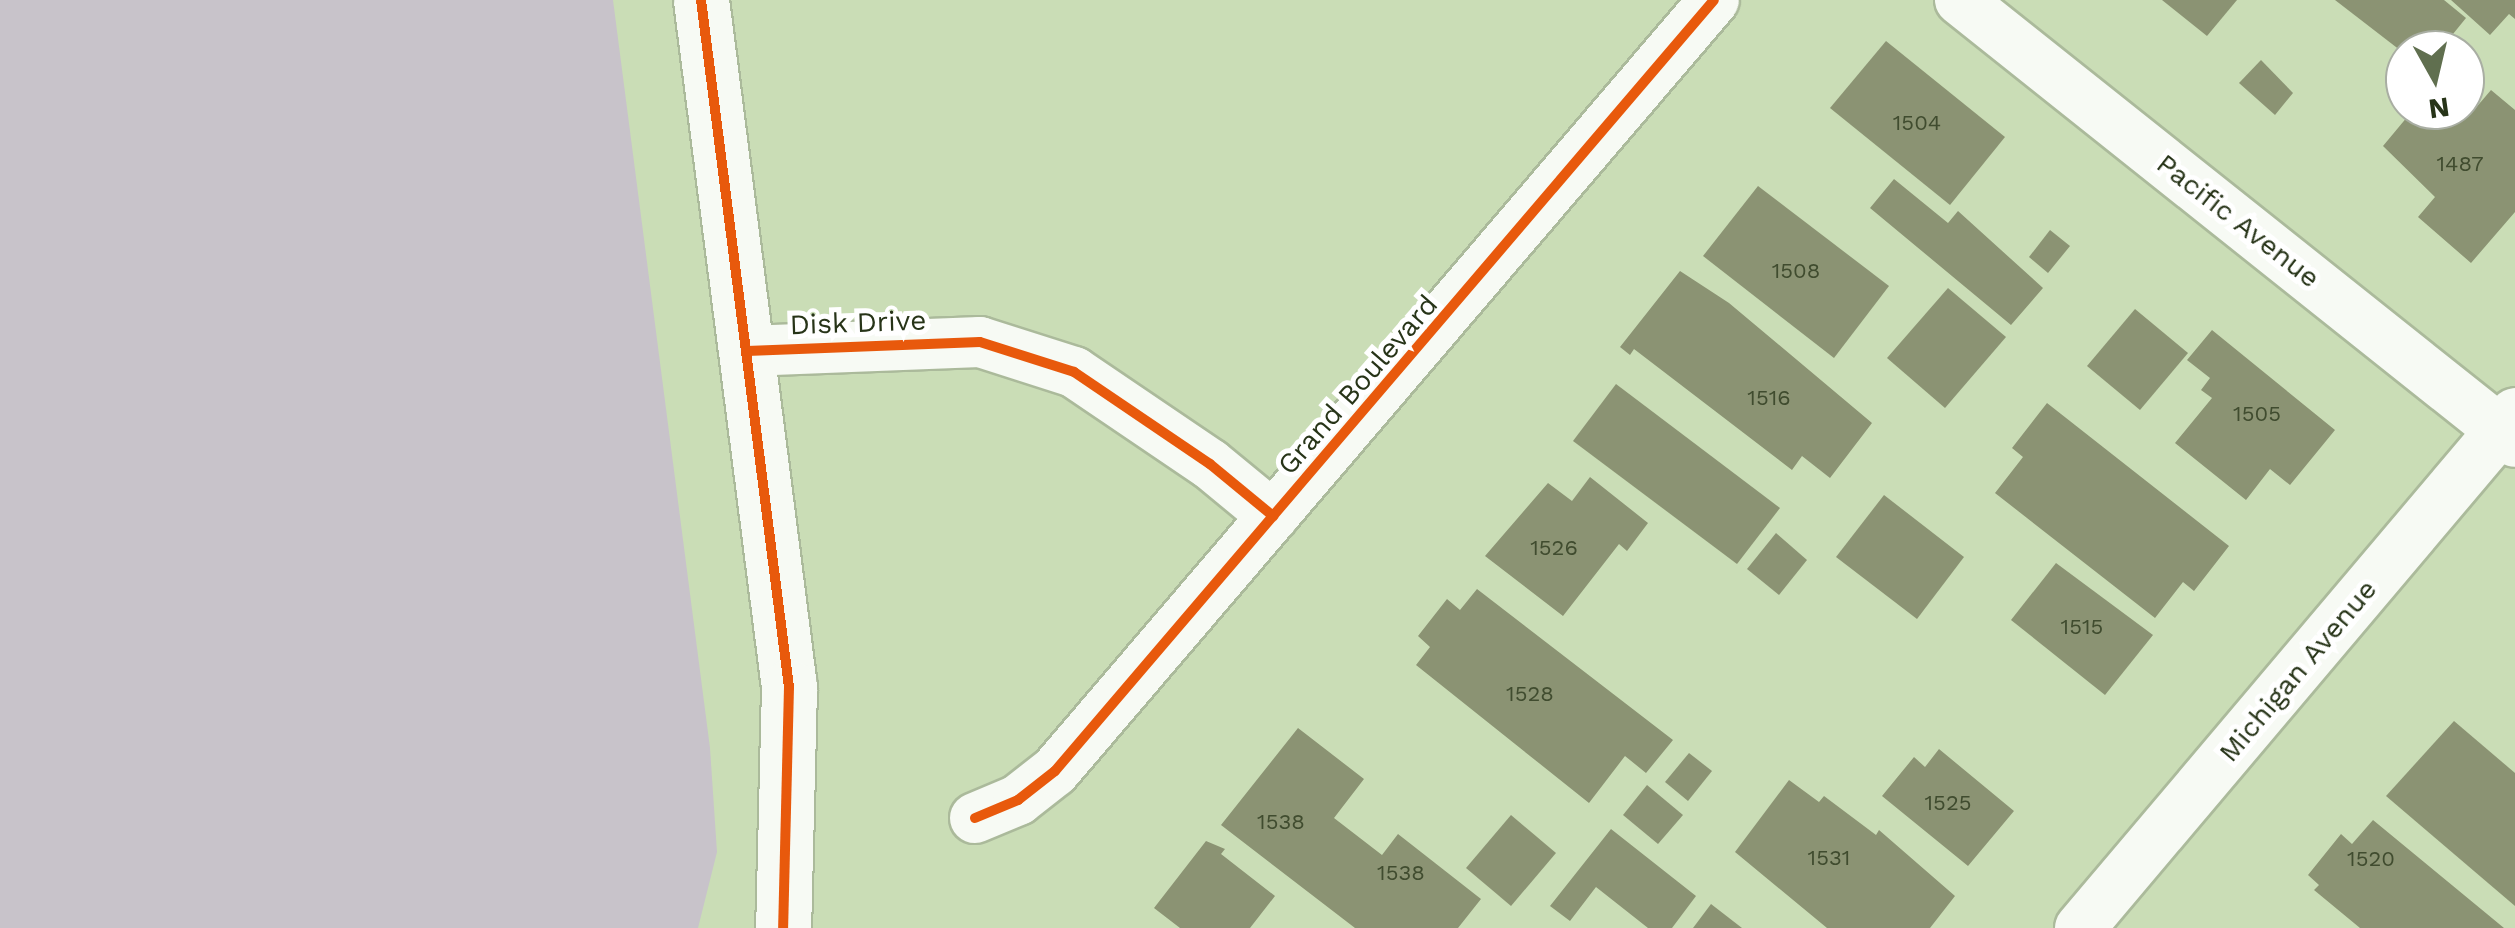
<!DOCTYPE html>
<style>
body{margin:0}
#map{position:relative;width:2515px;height:928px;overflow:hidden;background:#caddb6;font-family:"Work Sans",sans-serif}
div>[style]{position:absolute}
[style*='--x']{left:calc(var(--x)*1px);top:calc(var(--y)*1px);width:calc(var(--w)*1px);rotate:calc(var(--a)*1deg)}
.green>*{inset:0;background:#c8c3ca}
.building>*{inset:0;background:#8b9373}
.roads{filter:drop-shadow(2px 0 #abba9b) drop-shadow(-2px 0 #abba9b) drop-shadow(0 2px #abba9b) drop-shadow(0 -2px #abba9b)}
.street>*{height:50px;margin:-25px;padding:0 25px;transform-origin:25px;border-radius:25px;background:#f7faf4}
.secondary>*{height:55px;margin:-27.5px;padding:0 27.5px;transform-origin:27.5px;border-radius:27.5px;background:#f7faf4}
.cycleway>*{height:10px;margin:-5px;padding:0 5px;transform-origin:5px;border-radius:5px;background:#e8590c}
span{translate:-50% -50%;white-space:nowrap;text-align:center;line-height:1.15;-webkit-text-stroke:10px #fff;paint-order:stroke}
.number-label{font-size:22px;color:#404c2f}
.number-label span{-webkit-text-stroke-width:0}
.street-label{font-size:28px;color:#273418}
.north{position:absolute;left:2385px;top:30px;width:100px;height:100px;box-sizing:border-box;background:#fff;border:2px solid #a9aea3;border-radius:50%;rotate:172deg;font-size:28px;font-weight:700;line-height:40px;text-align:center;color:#273418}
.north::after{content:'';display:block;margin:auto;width:35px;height:45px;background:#606f4f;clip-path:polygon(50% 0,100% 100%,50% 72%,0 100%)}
</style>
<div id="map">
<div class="green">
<i style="clip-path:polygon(0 0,613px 0,710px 748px,717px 852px,698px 928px,0 928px)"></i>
</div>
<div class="building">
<i style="clip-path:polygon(2162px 0,2237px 0,2207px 36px)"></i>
<i style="clip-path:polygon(2335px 0,2444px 0,2466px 18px,2440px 50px,2405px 54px)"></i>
<i style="clip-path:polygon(2451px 0,2515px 0,2515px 19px,2509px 14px,2490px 35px)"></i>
<i style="clip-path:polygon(1886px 41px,2005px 137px,1950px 205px,1830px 108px)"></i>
<i style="clip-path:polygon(2261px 60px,2293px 93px,2275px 115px,2239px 83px)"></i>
<i style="clip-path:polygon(2491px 90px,2515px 110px,2515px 212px,2471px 263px,2418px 217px,2435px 197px,2383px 146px,2413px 110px,2460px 110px,2468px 117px)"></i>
<i style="clip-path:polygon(1894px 179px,1948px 223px,1958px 211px,2043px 288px,2011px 325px,1870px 208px)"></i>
<i style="clip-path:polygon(1758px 186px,1889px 286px,1834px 358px,1703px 256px)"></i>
<i style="clip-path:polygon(2050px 230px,2070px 246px,2048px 273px,2029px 257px)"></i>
<i style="clip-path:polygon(1680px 271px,1729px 303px,1872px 423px,1830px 478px,1802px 456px,1792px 470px,1634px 349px,1630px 355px,1620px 347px)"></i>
<i style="clip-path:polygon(1948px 288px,2006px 337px,1945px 408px,1887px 358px)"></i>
<i style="clip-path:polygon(2135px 309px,2188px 353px,2140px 410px,2087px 366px)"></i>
<i style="clip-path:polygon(2212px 330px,2335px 430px,2290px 485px,2270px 469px,2246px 500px,2175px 443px,2212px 398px,2201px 390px,2210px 378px,2187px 360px)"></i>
<i style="clip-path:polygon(1616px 384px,1780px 508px,1737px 564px,1573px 441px)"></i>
<i style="clip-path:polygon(2047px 403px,2229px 546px,2194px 591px,2183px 582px,2155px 618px,1995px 493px,2023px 457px,2012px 448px)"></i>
<i style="clip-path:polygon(1590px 477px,1648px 523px,1627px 551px,1619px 544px,1563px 616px,1485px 556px,1548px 483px,1572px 501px)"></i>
<i style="clip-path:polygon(1884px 495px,1964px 557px,1917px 619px,1836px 557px)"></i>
<i style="clip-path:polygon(1776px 533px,1807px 560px,1779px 595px,1747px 569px)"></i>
<i style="clip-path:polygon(2056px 563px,2153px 635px,2105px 695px,2011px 620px)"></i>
<i style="clip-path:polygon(1477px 589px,1673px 740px,1646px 773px,1625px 756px,1589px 803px,1416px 665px,1430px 647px,1418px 636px,1447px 599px,1460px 610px)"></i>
<i style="clip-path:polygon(2454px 721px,2515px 773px,2515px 906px,2386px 796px)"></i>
<i style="clip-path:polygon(1298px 728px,1364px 779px,1334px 818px,1382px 855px,1398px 834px,1481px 899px,1458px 928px,1355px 928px,1221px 825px)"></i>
<i style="clip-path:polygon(1939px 749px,2014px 811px,1968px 866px,1882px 796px,1914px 757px,1925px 767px)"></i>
<i style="clip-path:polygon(1689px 753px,1712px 771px,1688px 801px,1665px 782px)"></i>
<i style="clip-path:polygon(1789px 780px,1819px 802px,1824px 796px,1876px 835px,1879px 830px,1955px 896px,1930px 928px,1827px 928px,1735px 852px)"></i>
<i style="clip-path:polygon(1647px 785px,1683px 815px,1658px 844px,1623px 815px)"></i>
<i style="clip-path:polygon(1511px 815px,1556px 853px,1511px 906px,1466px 868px)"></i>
<i style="clip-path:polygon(2373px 820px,2504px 928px,2360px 928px,2314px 890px,2319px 885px,2308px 875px,2341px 834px,2352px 844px)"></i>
<i style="clip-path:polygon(1611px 829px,1696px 896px,1672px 928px,1648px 928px,1596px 887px,1570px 921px,1550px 906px)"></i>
<i style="clip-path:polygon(1206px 841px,1225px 849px,1221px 854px,1275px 896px,1250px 928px,1180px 928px,1154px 908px)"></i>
<i style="clip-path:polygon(1711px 904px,1742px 928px,1693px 928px)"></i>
</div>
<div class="roads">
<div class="street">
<i style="--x:1960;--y:0;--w:709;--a:38.53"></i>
<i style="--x:747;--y:351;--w:233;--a:-2.2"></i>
<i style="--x:980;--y:342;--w:99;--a:17.7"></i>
<i style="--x:1074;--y:372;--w:164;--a:34.1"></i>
<i style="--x:1210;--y:464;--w:82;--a:39.5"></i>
<i style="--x:975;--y:818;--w:47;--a:-22.7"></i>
<i style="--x:1018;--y:800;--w:47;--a:-38.1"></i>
<i style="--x:1055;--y:771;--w:1014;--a:-49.48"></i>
<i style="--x:2080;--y:928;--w:674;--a:-49.81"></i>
</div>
<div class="secondary">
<i style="--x:701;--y:0;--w:693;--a:82.7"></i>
<i style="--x:789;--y:687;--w:241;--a:91.4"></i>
</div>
</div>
<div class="cycleway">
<i style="--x:701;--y:0;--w:693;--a:82.7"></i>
<i style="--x:789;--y:687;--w:241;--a:91.4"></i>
<i style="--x:747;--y:351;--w:233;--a:-2.2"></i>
<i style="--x:980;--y:342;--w:99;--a:17.7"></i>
<i style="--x:1074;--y:372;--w:164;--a:34.1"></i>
<i style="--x:1210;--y:464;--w:82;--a:39.5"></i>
<i style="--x:975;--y:818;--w:47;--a:-22.7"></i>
<i style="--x:1018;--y:800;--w:47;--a:-38.1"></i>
<i style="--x:1055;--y:771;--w:1014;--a:-49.48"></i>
</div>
<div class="number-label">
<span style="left:1917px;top:123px">1504</span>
<span style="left:2460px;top:164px">1487</span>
<span style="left:1796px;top:271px">1508</span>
<span style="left:1769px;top:398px">1516</span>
<span style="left:2257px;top:414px">1505</span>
<span style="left:1554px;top:548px">1526</span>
<span style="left:2082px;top:627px">1515</span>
<span style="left:1530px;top:694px">1528</span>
<span style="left:1948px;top:803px">1525</span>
<span style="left:1281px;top:822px">1538</span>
<span style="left:1829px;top:858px">1531</span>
<span style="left:2371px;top:859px">1520</span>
<span style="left:1401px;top:873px">1538</span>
</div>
<div class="street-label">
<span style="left:2238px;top:221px;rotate:38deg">Pacific Avenue</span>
<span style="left:858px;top:323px;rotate:-2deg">Disk Drive</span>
<span style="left:1358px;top:385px;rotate:-49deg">Grand Boulevard</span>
<span style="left:2298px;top:671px;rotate:-50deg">Michigan Avenue</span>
</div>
<div class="north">N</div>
</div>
